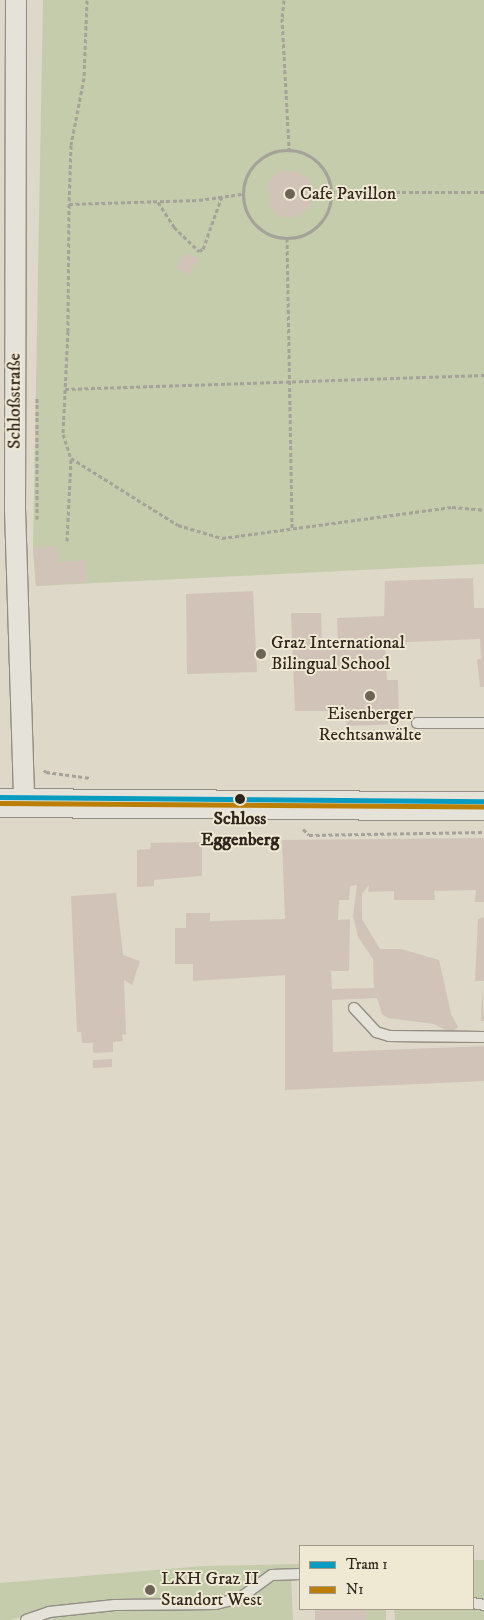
<!DOCTYPE html>
<meta charset="utf-8">
<style>
body{margin:0}
#map{position:relative;width:484px;height:1620px;overflow:hidden;background:#ddd8c7;font-family:"IM FELL DW Pica",serif}
div>[style]{position:absolute}
[style*='--x']{left:calc(var(--x)*1px);top:calc(var(--y)*1px);width:calc(var(--w)*1px);rotate:calc(var(--a)*1deg)}
.green>*{inset:0;background:#c4ccac}
.building>*{inset:0;background:#d1c3b8}
.path>*{height:3px;margin-top:-1.5px;transform-origin:0;background:repeating-linear-gradient(90deg,#a5a29a 0 4px,transparent 0 6.5px)}
.path>.ring{margin:-1.5px;padding:0;box-sizing:content-box;background:none;border:3px solid #a5a29a;border-radius:50%}
.roads{filter:drop-shadow(1px 0 #938e83) drop-shadow(-1px 0 #938e83) drop-shadow(0 1px #938e83) drop-shadow(0 -1px #938e83)}
.service>*{height:10px;margin:-5px;padding:0 5px;transform-origin:5px;border-radius:5px;background:#e5e2da}
.minor>*{height:20px;margin:-10px;padding:0 10px;transform-origin:10px;border-radius:10px;background:#e5e2da}
.secondary>*{height:28px;margin:-14px;padding:0 14px;transform-origin:14px;border-radius:14px;background:#e5e2da}
.bus-1>*{height:5px;margin:-2.5px;padding:0 2.5px;transform-origin:2.5px;border-radius:2.5px;background:#bb7f08}
.tram-1>*{height:5px;margin:-2.5px;padding:0 2.5px;transform-origin:2.5px;border-radius:2.5px;background:#0a9bc1}
.dots>*{width:14px;height:14px;translate:-50% -50%;box-sizing:border-box;border:2px solid #efe9d4;border-radius:50%}
span{translate:-50% -50%;white-space:nowrap;text-align:center;line-height:1.15;-webkit-text-stroke:4px #efe9d4;paint-order:stroke}
.poi-label{font-size:18px;color:#30251c}
.left{translate:0 -50%;text-align:left}
.street-label{font-size:18px;color:#30251c}
.stop-label{font-size:18px;color:#30251c;font-weight:700}
.legend{position:absolute;left:299px;top:1545px;width:175px;height:65px;box-sizing:border-box;background:#efe9d4;border:1px solid #a39b8a;margin:0;padding:6px 9px;list-style:none;font-size:15px;color:#30251c}
.legend li{display:flex;align-items:center;gap:10px;height:25px}
.legend b{width:25px;border:1px solid #a39b8a}
</style>
<div id="map">
<div class="green">
<i style="clip-path:polygon(43px 0,484px 0,484px 564px,36px 586px,33px 548px)"></i>
<i style="clip-path:polygon(473px 1560px,484px 1560px,484px 1600px,473px 1599px)"></i>
<i style="clip-path:polygon(300px 1564px,300px 1570px,273px 1571px,232px 1597px,47px 1608px,11px 1620px,0 1620px,0 1583px,204px 1566px)"></i>
<i style="clip-path:polygon(273px 1577px,291px 1577px,293px 1620px,33px 1620px,72px 1611px,215px 1606px)"></i>
<i style="clip-path:polygon(473px 1606px,484px 1611px,484px 1620px,395px 1620px,394px 1609px,473px 1609px)"></i>
<i style="clip-path:polygon(366px 1609px,386px 1609px,386px 1620px,367px 1620px)"></i>
</div>
<div class="building">
<i style="clip-path:polygon(280px 171px,298px 172px,311px 182px,311px 205px,299px 217px,281px 217px,269px 206px,270px 193px,267px 183px)"></i>
<i style="clip-path:polygon(185px 252px,198px 259px,189px 275px,176px 268px)"></i>
<i style="clip-path:polygon(57px 546px,58px 562px,85px 560px,87px 582px,36px 586px,33px 548px)"></i>
<i style="clip-path:polygon(473px 578px,474px 608px,484px 608px,484px 687px,480px 687px,477px 659px,481px 659px,480px 639px,385px 643px,387px 680px,398px 680px,399px 724px,347px 726px,345px 711px,295px 711px,291px 613px,321px 613px,322px 643px,338px 642px,337px 618px,384px 616px,385px 581px)"></i>
<i style="clip-path:polygon(253px 591px,257px 672px,187px 674px,186px 594px)"></i>
<i style="clip-path:polygon(evenodd,484px 838px,484px 902px,475px 902px,476px 890px,434px 891px,435px 900px,394px 900px,394px 891px,368px 892px,369px 885px,362px 894px,362px 919px,380px 949px,401px 949px,439px 960px,451px 1014px,458px 1027px,451px 1033px,434px 1024px,388px 1018px,382px 1014px,377px 998px,332px 1000px,333px 1052px,484px 1046px,484px 1081px,285px 1090px,285px 975px,193px 981px,193px 964px,175px 964px,175px 928px,186px 928px,186px 913px,210px 913px,210px 921px,285px 919px,282px 840px,484px 838px,357px 885px,353px 916px,358px 937px,373px 959px,374px 988px,332px 989px,331px 971px,349px 971px,350px 919px,338px 920px,339px 900px,349px 900px,350px 886px,357px 885px)"></i>
<i style="clip-path:polygon(202px 842px,202px 876px,154px 880px,154px 886px,137px 887px,137px 850px,150px 849px,151px 843px)"></i>
<i style="clip-path:polygon(116px 893px,123px 955px,140px 961px,132px 985px,124px 980px,126px 1035px,122px 1034px,123px 1041px,113px 1042px,113px 1052px,93px 1053px,93px 1043px,82px 1043px,81px 1032px,77px 1032px,71px 896px)"></i>
<i style="clip-path:polygon(484px 917px,484px 981px,475px 981px,478px 919px)"></i>
<i style="clip-path:polygon(482px 987px,484px 1021px,481px 1021px)"></i>
<i style="clip-path:polygon(112px 1059px,112px 1067px,93px 1068px,93px 1060px)"></i>
<i style="clip-path:polygon(315px 1609px,366px 1609px,367px 1620px,315px 1620px)"></i>
</div>
<div class="path">
<i style="--x:87;--y:0;--w:78;--a:92.2"></i>
<i style="--x:84;--y:78;--w:68;--a:101"></i>
<i style="--x:71;--y:145;--w:59;--a:91.9"></i>
<i style="--x:69;--y:204;--w:127;--a:90.5"></i>
<i style="--x:68;--y:331;--w:103;--a:92.8"></i>
<i style="--x:63;--y:434;--w:25;--a:72"></i>
<i style="--x:71;--y:458;--w:126;--a:32.1"></i>
<i style="--x:178;--y:525;--w:46;--a:16.5"></i>
<i style="--x:222;--y:538;--w:232;--a:-7.7"></i>
<i style="--x:452;--y:507;--w:32;--a:5"></i>
<i style="--x:284;--y:0;--w:18;--a:96"></i>
<i style="--x:282;--y:18;--w:131;--a:86.9"></i>
<i class="ring" style="left:243px;top:150px;width:85px;height:85px"></i>
<i style="--x:331;--y:192;--w:153;--a:0"></i>
<i style="--x:158;--y:202;--w:30;--a:57"></i>
<i style="--x:174;--y:227;--w:35;--a:44"></i>
<i style="--x:199;--y:251;--w:4;--a:-27"></i>
<i style="--x:203;--y:249;--w:56;--a:-70.3"></i>
<i style="--x:69;--y:204;--w:130;--a:-1.8"></i>
<i style="--x:199;--y:200;--w:43;--a:-7.9"></i>
<i style="--x:287;--y:238;--w:290;--a:89"></i>
<i style="--x:65;--y:389;--w:419;--a:-1.9"></i>
<i style="--x:37;--y:519;--w:123;--a:-90"></i>
<i style="--x:67;--y:541;--w:83;--a:-87.2"></i>
<i style="--x:44;--y:770;--w:3;--a:45"></i>
<i style="--x:46;--y:772;--w:45;--a:7.6"></i>
<i style="--x:303;--y:829;--w:8;--a:45"></i>
<i style="--x:309;--y:835;--w:175;--a:-1"></i>
</div>
<div class="roads">
<div class="service">
<i style="--x:417;--y:723;--w:67;--a:0"></i>
<i style="--x:354;--y:1008;--w:33;--a:47"></i>
<i style="--x:376;--y:1032;--w:14;--a:17"></i>
<i style="--x:389;--y:1036;--w:95;--a:0.6"></i>
<i style="--x:473;--y:1603;--w:11;--a:10"></i>
<i style="--x:26;--y:1620;--w:24;--a:-19"></i>
<i style="--x:49;--y:1612;--w:66;--a:-6.1"></i>
<i style="--x:115;--y:1605;--w:101;--a:-0.6"></i>
<i style="--x:216;--y:1604;--w:25;--a:-14"></i>
<i style="--x:240;--y:1598;--w:39;--a:-36"></i>
<i style="--x:272;--y:1575;--w:28;--a:-2"></i>
</div>
<div class="minor">
<i style="--x:16;--y:0;--w:509;--a:90.11"></i>
<i style="--x:15;--y:509;--w:293;--a:88.2"></i>
</div>
<div class="secondary">
<i style="--x:0;--y:803;--w:484;--a:0.4"></i>
</div>
</div>
<div class="bus-1">
<i style="--x:0;--y:803;--w:484;--a:0.4"></i>
</div>
<div class="tram-1">
<i style="--x:0;--y:797;--w:484;--a:0.5"></i>
</div>
<div class="dots">
<i style="left:290px;top:194px;background:#6d6458"></i>
<i style="left:261px;top:654px;background:#6d6458"></i>
<i style="left:370px;top:696px;background:#6d6458"></i>
<i style="left:240px;top:799px;background:#30251c"></i>
<i style="left:150px;top:1590px;background:#6d6458"></i>
</div>
<div class="poi-label">
<span class="left" style="left:300px;top:194px">Cafe Pavillon</span>
<span class="left" style="left:271px;top:654px">Graz International<br>Bilingual School</span>
<span style="left:370px;top:725px">Eisenberger<br>Rechtsanwälte</span>
<span class="left" style="left:161px;top:1590px">LKH Graz II<br>Standort West</span>
</div>
<div class="street-label">
<span style="left:15px;top:401px;rotate:-90deg">Schloßstraße</span>
</div>
<div class="stop-label">
<span style="left:240px;top:830px">Schloss<br>Eggenberg</span>
</div>
<ul class="legend">
<li><b style="height:6px;background:#0a9bc1"></b>Tram 1</li>
<li><b style="height:6px;background:#bb7f08"></b>N1</li>
</ul>
</div>
